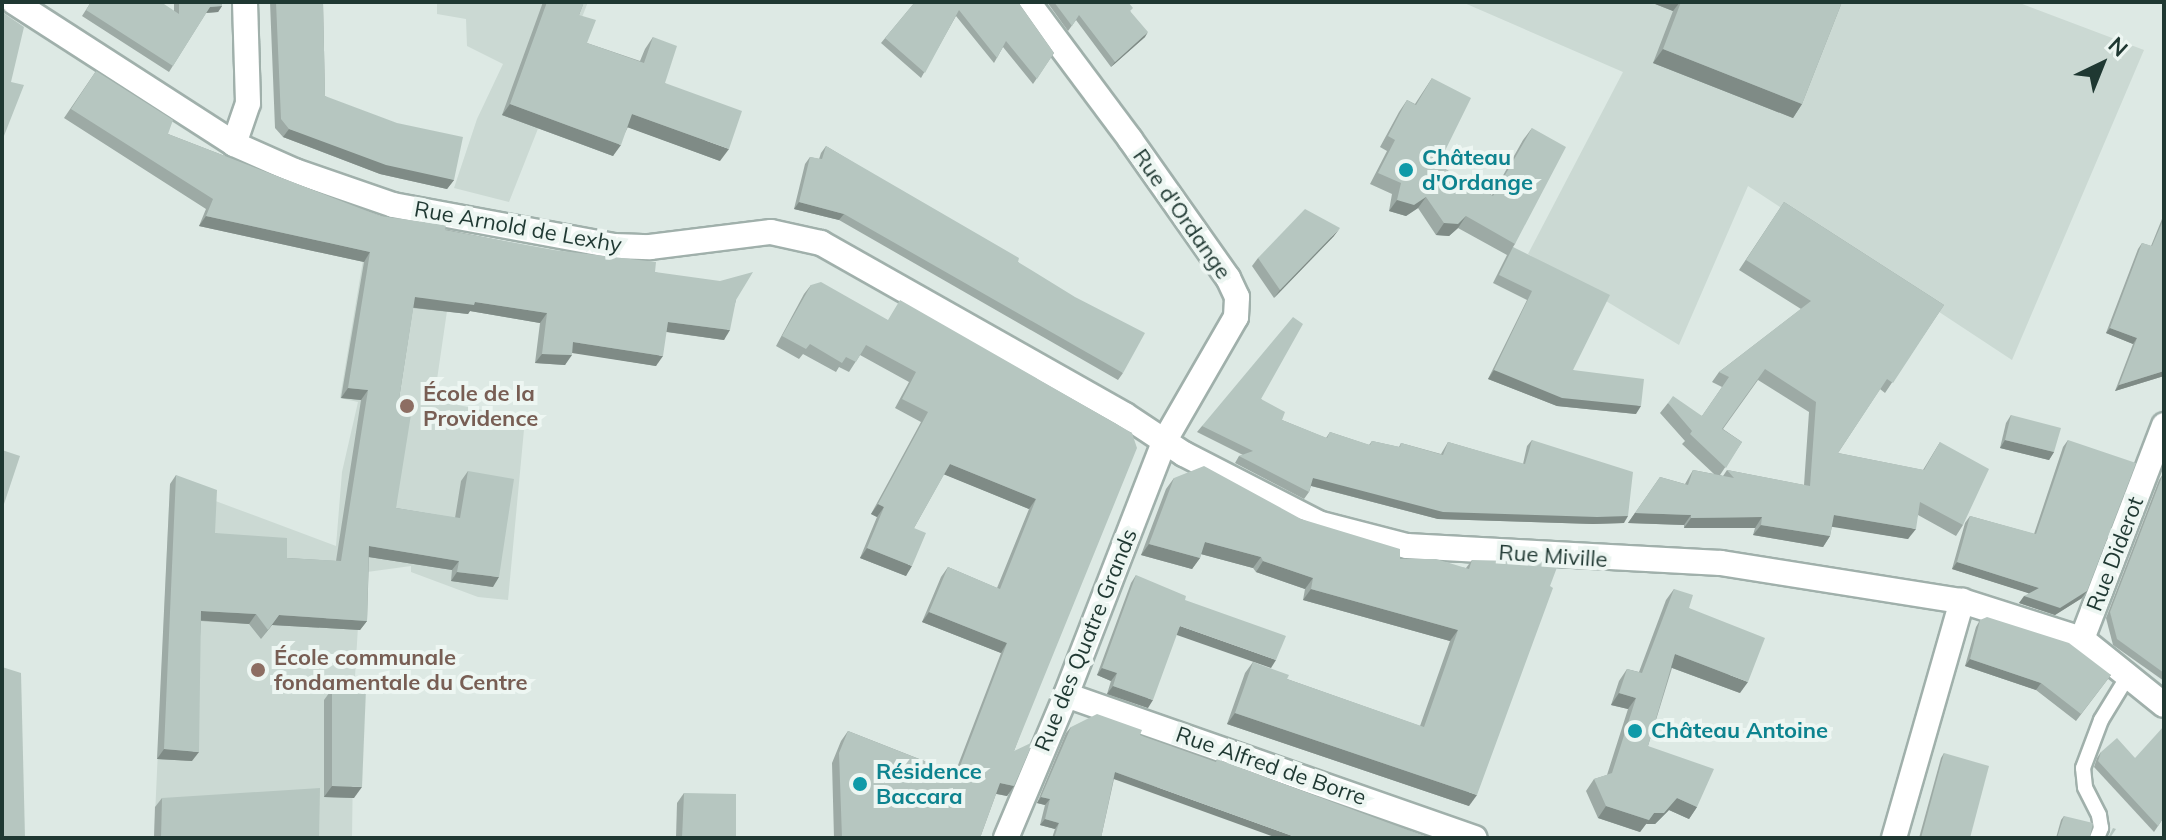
<!DOCTYPE html>
<meta charset="utf-8">
<style>
body{margin:0}
#map{position:relative;width:2166px;height:840px;overflow:hidden;background:#dde9e4;font-family:Mulish,sans-serif}
div>[style]{position:absolute}
[style*='--x']{left:calc(var(--x)*1px);top:calc(var(--y)*1px);width:calc(var(--w)*1px);rotate:calc(var(--a)*1deg)}
.built>*{inset:0;background:#cbd9d3}
.roads{filter:drop-shadow(2px 0 #a0b0ab) drop-shadow(-2px 0 #a0b0ab) drop-shadow(0 2px #a0b0ab) drop-shadow(0 -2px #a0b0ab)}
.lane>*{height:14px;margin:-7px;padding:0 7px;transform-origin:7px;border-radius:7px;background:#fff}
.street>*{height:24px;margin:-12px;padding:0 12px;transform-origin:12px;border-radius:12px;background:#fff}
.wall>*{inset:0;background:#9daaa5}
.shaded-wall>*{inset:0;background:#7f8b86}
.building>*{inset:0;background:#b6c6c0}
.dots>*{width:22px;height:22px;translate:-50% -50%;box-sizing:border-box;border:4px solid #edf6f2;border-radius:50%}
span{translate:-50% -50%;white-space:nowrap;text-align:center;line-height:1.15;-webkit-text-stroke:8px #edf6f2;paint-order:stroke}
.culture-label{font-size:22px;color:#0d838f;font-weight:700}
.left{translate:0 -50%;text-align:left}
.street-label{font-size:22px;color:#1f3832}
.education-label{font-size:22px;color:#785e54;font-weight:700}
.frame{position:absolute;inset:0;border:4px solid #1f3832;pointer-events:none}
.north{position:absolute;left:2062px;top:24px;width:80px;height:80px;-webkit-text-stroke:6px #edf6f2;paint-order:stroke;rotate:43deg;font-size:22px;font-weight:700;line-height:32px;text-align:center;color:#1f3832}
.north::after{content:'';display:block;margin:auto;width:28px;height:36px;background:#1f3832;clip-path:polygon(50% 0,100% 100%,50% 72%,0 100%)}
</style>
<div id="map">
<div class="built">
<i style="clip-path:polygon(437px 2px,588px 2px,509px 202px,454px 188px,477px 119px,503px 64px,467px 46px,466px 19px,437px 14px)"></i>
<i style="clip-path:polygon(1462px 2px,2017px 2px,2144px 50px,2012px 360px,1748px 186px,1679px 345px,1528px 254px,1623px 72px)"></i>
<i style="clip-path:polygon(370px 218px,447px 311px,434px 400px,525px 419px,508px 600px,478px 597px,411px 572px,411px 566px,367px 572px,362px 560px,354px 693px,352px 838px,154px 838px,170px 484px,336px 546px,342px 472px,358px 402px,340px 398px)"></i>
</div>
<div class="roads">
<div class="lane">
<i style="--x:2097;--y:838;--w:11;--a:-68"></i>
<i style="--x:2101;--y:828;--w:13;--a:-99"></i>
<i style="--x:2099;--y:815;--w:31;--a:-117"></i>
<i style="--x:2085;--y:787;--w:19;--a:-96"></i>
<i style="--x:2083;--y:768;--w:51;--a:-69.4"></i>
<i style="--x:2101;--y:720;--w:52;--a:-58.5"></i>
</div>
<div class="street">
<i style="--x:14;--y:2;--w:262;--a:32.8"></i>
<i style="--x:234;--y:144;--w:67;--a:23.9"></i>
<i style="--x:295;--y:171;--w:104;--a:19.1"></i>
<i style="--x:393;--y:205;--w:225;--a:10.5"></i>
<i style="--x:614;--y:246;--w:36;--a:2"></i>
<i style="--x:650;--y:247;--w:122;--a:-7.1"></i>
<i style="--x:771;--y:232;--w:51;--a:12.4"></i>
<i style="--x:821;--y:243;--w:349;--a:29.5"></i>
<i style="--x:1125;--y:415;--w:71;--a:33.5"></i>
<i style="--x:1184;--y:454;--w:151;--a:27.2"></i>
<i style="--x:1318;--y:523;--w:92;--a:14.5"></i>
<i style="--x:1407;--y:546;--w:314;--a:3.1"></i>
<i style="--x:1721;--y:563;--w:244;--a:9"></i>
<i style="--x:1962;--y:601;--w:126;--a:17.6"></i>
<i style="--x:2082;--y:639;--w:105;--a:38.8"></i>
<i style="--x:234;--y:144;--w:43;--a:-71.1"></i>
<i style="--x:248;--y:103;--w:101;--a:-91.7"></i>
<i style="--x:2082;--y:639;--w:229;--a:-69"></i>
<i style="--x:1066;--y:695;--w:433;--a:19.3"></i>
<i style="--x:1006;--y:838;--w:155;--a:-67.2"></i>
<i style="--x:1066;--y:695;--w:274;--a:-68.8"></i>
<i style="--x:1165;--y:440;--w:142;--a:-60"></i>
<i style="--x:1236;--y:317;--w:20;--a:-87"></i>
<i style="--x:1237;--y:297;--w:21;--a:-115"></i>
<i style="--x:1228;--y:278;--w:170;--a:-125.2"></i>
<i style="--x:1130;--y:139;--w:171;--a:-126.7"></i>
<i style="--x:1894;--y:838;--w:247;--a:-74"></i>
</div>
</div>
<div class="wall">
<i style="clip-path:polygon(91px 2px,174px 11px,174px 2px,222px 2px,222px 6px,218px 12px,206px 13px,169px 72px,82px 16px)"></i>
<i style="clip-path:polygon(270px 2px,323px 2px,325px 96px,454px 180px,447px 189px,380px 174px,283px 137px,275px 128px)"></i>
<i style="clip-path:polygon(543px 2px,584px 2px,579px 15px,587px 43px,640px 61px,645px 49px,653px 37px,665px 83px,720px 161px,628px 127px,613px 156px,502px 115px)"></i>
<i style="clip-path:polygon(915px 2px,1018px 2px,1054px 53px,1033px 84px,1003px 47px,994px 63px,956px 16px,921px 78px,881px 43px)"></i>
<i style="clip-path:polygon(1047px 2px,1128px 2px,1130px 11px,1145px 37px,1111px 67px,1076px 20px,1068px 31px)"></i>
<i style="clip-path:polygon(1650px 2px,1842px 2px,1802px 104px,1793px 118px,1653px 63px,1673px 11px)"></i>
<i style="clip-path:polygon(96px 71px,168px 134px,380px 216px,655px 272px,736px 300px,724px 340px,666px 332px,656px 366px,572px 352px,565px 365px,535px 363px,540px 323px,470px 311px,468px 314px,413px 308px,399px 399px,396px 508px,455px 518px,461px 481px,468px 471px,493px 587px,451px 581px,452px 570px,369px 557px,367px 621px,360px 630px,272px 625px,261px 639px,249px 624px,201px 621px,192px 761px,157px 759px,170px 484px,176px 475px,215px 533px,287px 558px,336px 561px,361px 400px,341px 398px,364px 262px,199px 226px,206px 209px,64px 118px)"></i>
<i style="clip-path:polygon(1432px 78px,1438px 165px,1492px 195px,1523px 140px,1532px 128px,1515px 244px,1513px 247px,1573px 370px,1636px 414px,1557px 406px,1488px 379px,1527px 300px,1493px 283px,1507px 255px,1458px 228px,1449px 236px,1436px 235px,1418px 208px,1406px 216px,1389px 211px,1392px 194px,1370px 184px,1387px 151px,1380px 147px,1399px 112px,1407px 100px,1415px 104px)"></i>
<i style="clip-path:polygon(826px 146px,1018px 262px,1123px 373px,1118px 380px,839px 220px,794px 209px,805px 164px,810px 157px,819px 159px,821px 153px)"></i>
<i style="clip-path:polygon(evenodd,1784px 202px,1944px 305px,1885px 393px,1880px 389px,1838px 453px,1923px 470px,1940px 442px,1963px 525px,1956px 536px,1918px 515px,1908px 539px,1832px 526px,1830px 536px,1823px 547px,1753px 535px,1755px 528px,1684px 528px,1684px 525px,1628px 523px,1660px 477px,1685px 484px,1693px 470px,1714px 474px,1682px 444px,1685px 441px,1660px 413px,1668px 403px,1702px 416px,1722px 387px,1712px 382px,1719px 372px,1801px 309px,1739px 270px,1784px 202px,1758px 380px,1809px 412px,1804px 485px,1727px 470px,1723px 476px,1720px 475px,1742px 442px,1723px 429px,1758px 380px)"></i>
<i style="clip-path:polygon(2164px 214px,2164px 376px,2115px 391px,2133px 344px,2106px 333px,2138px 249px,2142px 243px,2151px 246px)"></i>
<i style="clip-path:polygon(1334px 236px,1274px 298px,1252px 266px,1258px 258px)"></i>
<i style="clip-path:polygon(811px 285px,1132px 433px,1014px 751px,1014px 786px,1007px 796px,996px 794px,980px 838px,834px 838px,832px 763px,841px 741px,848px 731px,955px 773px,1001px 653px,922px 622px,941px 577px,948px 567px,997px 588px,1029px 509px,944px 474px,914px 528px,906px 576px,860px 558px,877px 517px,871px 514px,921px 422px,895px 408px,909px 382px,860px 355px,849px 372px,839px 367px,836px 372px,803px 354px,799px 359px,776px 346px,804px 294px)"></i>
<i style="clip-path:polygon(1261px 399px,1282px 420px,1326px 438px,1330px 432px,1369px 445px,1372px 441px,1399px 447px,1401px 443px,1441px 454px,1448px 442px,1523px 464px,1527px 446px,1532px 440px,1624px 523px,1593px 524px,1438px 519px,1311px 486px,1309px 492px,1304px 499px,1235px 463px,1239px 456px,1243px 455px,1197px 432px,1202px 426px)"></i>
<i style="clip-path:polygon(2011px 415px,2054px 452px,2049px 460px,2000px 448px,2006px 423px)"></i>
<i style="clip-path:polygon(2068px 440px,2082px 598px,2055px 615px,2019px 603px,2029px 593px,1952px 569px,1965px 523px,1970px 516px,2034px 534px,2063px 447px)"></i>
<i style="clip-path:polygon(2163px 474px,2164px 475px,2164px 681px,2113px 645px,2106px 618px,2159px 480px)"></i>
<i style="clip-path:polygon(1174px 478px,1301px 519px,1400px 559px,1466px 568px,1472px 560px,1469px 806px,1227px 724px,1245px 673px,1253px 662px,1287px 679px,1420px 726px,1450px 641px,1303px 600px,1305px 589px,1256px 572px,1253px 568px,1201px 554px,1200px 558px,1192px 569px,1141px 555px,1166px 489px)"></i>
<i style="clip-path:polygon(1136px 575px,1148px 708px,1107px 694px,1111px 681px,1097px 675px,1131px 583px)"></i>
<i style="clip-path:polygon(1674px 589px,1689px 608px,1740px 693px,1672px 668px,1648px 746px,1697px 807px,1689px 819px,1669px 810px,1655px 824px,1646px 824px,1640px 832px,1598px 818px,1586px 791px,1594px 779px,1607px 775px,1628px 709px,1611px 705px,1619px 681px,1627px 669px,1639px 672px,1666px 600px)"></i>
<i style="clip-path:polygon(1980px 620px,2111px 675px,2076px 721px,2036px 690px,1965px 666px,1976px 627px)"></i>
<i style="clip-path:polygon(332px 689px,354px 798px,324px 797px,324px 700px)"></i>
<i style="clip-path:polygon(1071px 727px,1140px 735px,1216px 761px,1217px 759px,1429px 838px,1114px 779px,1101px 838px,1052px 838px,1055px 829px,1040px 825px,1045px 805px,1037px 803px,1066px 733px)"></i>
<i style="clip-path:polygon(2101px 752px,2135px 758px,2164px 817px,2154px 832px,2094px 767px,2097px 758px)"></i>
<i style="clip-path:polygon(1944px 753px,1970px 838px,1919px 838px,1941px 758px)"></i>
<i style="clip-path:polygon(684px 793px,736px 838px,676px 838px,677px 803px)"></i>
<i style="clip-path:polygon(162px 798px,319px 838px,154px 838px,155px 807px)"></i>
<i style="clip-path:polygon(2064px 816px,2090px 836px,2092px 838px,2056px 838px,2061px 820px)"></i>
</div>
<div class="shaded-wall">
<i style="clip-path:polygon(1650px 2px,1680px 2px,1673px 11px)"></i>
<i style="clip-path:polygon(222px 6px,218px 12px,205px 13px,210px 7px)"></i>
<i style="clip-path:polygon(1148px 32px,1145px 37px,1111px 67px,1115px 62px)"></i>
<i style="clip-path:polygon(1663px 49px,1802px 104px,1793px 118px,1653px 63px)"></i>
<i style="clip-path:polygon(510px 104px,621px 145px,613px 156px,502px 115px)"></i>
<i style="clip-path:polygon(632px 114px,729px 149px,720px 161px,624px 126px)"></i>
<i style="clip-path:polygon(289px 129px,454px 180px,447px 189px,380px 174px,283px 137px)"></i>
<i style="clip-path:polygon(1426px 197px,1418px 208px,1406px 216px,1389px 211px,1397px 200px)"></i>
<i style="clip-path:polygon(799px 202px,844px 214px,839px 220px,794px 209px)"></i>
<i style="clip-path:polygon(206px 216px,370px 252px,364px 262px,199px 226px)"></i>
<i style="clip-path:polygon(1466px 216px,1458px 228px,1449px 236px,1436px 235px,1444px 223px)"></i>
<i style="clip-path:polygon(1340px 228px,1334px 236px,1274px 298px,1280px 290px)"></i>
<i style="clip-path:polygon(415px 297px,475px 302px,547px 313px,540px 323px,470px 311px,468px 314px,408px 307px)"></i>
<i style="clip-path:polygon(668px 322px,730px 330px,724px 340px,661px 331px)"></i>
<i style="clip-path:polygon(2110px 328px,2137px 338px,2133px 344px,2106px 333px)"></i>
<i style="clip-path:polygon(573px 342px,663px 356px,656px 366px,566px 352px)"></i>
<i style="clip-path:polygon(542px 354px,572px 355px,565px 365px,535px 363px)"></i>
<i style="clip-path:polygon(1494px 370px,1641px 406px,1636px 414px,1557px 406px,1488px 379px)"></i>
<i style="clip-path:polygon(2164px 371px,2164px 376px,2115px 391px,2119px 385px)"></i>
<i style="clip-path:polygon(348px 388px,368px 390px,361px 400px,341px 398px)"></i>
<i style="clip-path:polygon(2005px 440px,2054px 452px,2049px 460px,2000px 448px)"></i>
<i style="clip-path:polygon(950px 464px,1036px 499px,1029px 509px,943px 474px)"></i>
<i style="clip-path:polygon(1313px 478px,1628px 516px,1624px 523px,1593px 524px,1438px 519px,1308px 485px)"></i>
<i style="clip-path:polygon(878px 504px,884px 507px,877px 517px,871px 514px)"></i>
<i style="clip-path:polygon(1635px 513px,1691px 515px,1684px 525px,1628px 523px)"></i>
<i style="clip-path:polygon(1834px 515px,1916px 529px,1908px 539px,1827px 526px)"></i>
<i style="clip-path:polygon(1762px 517px,1755px 528px,1684px 528px,1691px 518px)"></i>
<i style="clip-path:polygon(1761px 525px,1830px 536px,1823px 547px,1753px 535px)"></i>
<i style="clip-path:polygon(1205px 542px,1261px 557px,1253px 568px,1197px 553px)"></i>
<i style="clip-path:polygon(1149px 544px,1200px 558px,1192px 569px,1141px 555px)"></i>
<i style="clip-path:polygon(369px 546px,459px 561px,452px 570px,362px 556px)"></i>
<i style="clip-path:polygon(867px 548px,912px 566px,906px 576px,860px 558px)"></i>
<i style="clip-path:polygon(1263px 561px,1313px 578px,1305px 589px,1256px 572px)"></i>
<i style="clip-path:polygon(1957px 562px,2039px 588px,2034px 595px,1952px 569px)"></i>
<i style="clip-path:polygon(457px 572px,499px 577px,493px 587px,451px 581px)"></i>
<i style="clip-path:polygon(1311px 589px,1458px 630px,1450px 641px,1303px 600px)"></i>
<i style="clip-path:polygon(2087px 591px,2082px 598px,2055px 615px,2019px 603px,2024px 596px)"></i>
<i style="clip-path:polygon(201px 611px,256px 614px,249px 624px,195px 620px)"></i>
<i style="clip-path:polygon(929px 612px,1007px 643px,1001px 653px,922px 622px)"></i>
<i style="clip-path:polygon(279px 615px,367px 621px,360px 630px,272px 625px,261px 639px)"></i>
<i style="clip-path:polygon(1180px 626px,1276px 660px,1271px 668px,1174px 634px)"></i>
<i style="clip-path:polygon(1675px 654px,1748px 682px,1740px 693px,1667px 666px)"></i>
<i style="clip-path:polygon(1970px 659px,2041px 683px,2036px 690px,1965px 666px)"></i>
<i style="clip-path:polygon(1102px 668px,1117px 673px,1111px 681px,1097px 675px)"></i>
<i style="clip-path:polygon(1113px 686px,1153px 700px,1148px 708px,1107px 694px)"></i>
<i style="clip-path:polygon(1619px 693px,1636px 698px,1628px 709px,1611px 705px)"></i>
<i style="clip-path:polygon(1235px 713px,1477px 795px,1469px 806px,1227px 724px)"></i>
<i style="clip-path:polygon(164px 749px,199px 752px,192px 761px,157px 759px)"></i>
<i style="clip-path:polygon(1115px 772px,1298px 838px,1277px 838px,1111px 778px)"></i>
<i style="clip-path:polygon(1000px 783px,1014px 786px,1007px 796px,993px 793px)"></i>
<i style="clip-path:polygon(332px 786px,362px 787px,354px 798px,324px 797px)"></i>
<i style="clip-path:polygon(1041px 797px,1050px 799px,1045px 805px,1037px 803px)"></i>
<i style="clip-path:polygon(1677px 798px,1697px 807px,1689px 819px,1669px 810px,1655px 824px,1646px 824px,1654px 813px)"></i>
<i style="clip-path:polygon(1606px 806px,1649px 820px,1640px 832px,1598px 818px)"></i>
<i style="clip-path:polygon(1045px 819px,1059px 823px,1055px 829px,1040px 825px)"></i>
</div>
<div class="building">
<i style="clip-path:polygon(91px 2px,161px 2px,179px 14px,179px 2px,222px 2px,222px 6px,210px 7px,173px 66px,86px 10px)"></i>
<i style="clip-path:polygon(276px 2px,323px 2px,325px 96px,397px 123px,463px 137px,454px 180px,386px 165px,289px 129px,281px 119px)"></i>
<i style="clip-path:polygon(547px 2px,584px 2px,579px 15px,596px 20px,587px 43px,644px 63px,653px 37px,677px 46px,665px 83px,742px 111px,729px 149px,632px 114px,621px 145px,510px 104px)"></i>
<i style="clip-path:polygon(915px 2px,1018px 2px,1054px 53px,1037px 79px,1006px 41px,997px 58px,959px 10px,925px 73px,885px 38px)"></i>
<i style="clip-path:polygon(1054px 2px,1128px 2px,1133px 8px,1130px 11px,1148px 32px,1115px 62px,1079px 15px,1072px 26px)"></i>
<i style="clip-path:polygon(1681px 2px,1842px 2px,1802px 104px,1663px 49px)"></i>
<i style="clip-path:polygon(2px 12px,24px 27px,11px 82px,24px 85px,2px 141px)"></i>
<i style="clip-path:polygon(96px 71px,173px 120px,168px 134px,380px 216px,446px 225px,445px 230px,554px 250px,656px 262px,655px 272px,720px 281px,753px 272px,736px 300px,730px 330px,668px 322px,663px 356px,573px 342px,572px 355px,542px 354px,547px 313px,475px 302px,474px 305px,415px 297px,399px 399px,413px 402px,396px 508px,460px 518px,468px 471px,514px 479px,499px 577px,457px 572px,459px 561px,369px 546px,367px 621px,279px 615px,268px 630px,256px 614px,201px 611px,199px 752px,164px 749px,176px 475px,217px 490px,215px 533px,287px 538px,287px 558px,341px 561px,368px 390px,348px 388px,370px 252px,206px 216px,213px 199px,71px 109px)"></i>
<i style="clip-path:polygon(1432px 78px,1471px 98px,1438px 165px,1493px 196px,1532px 128px,1566px 147px,1515px 244px,1466px 216px,1458px 224px,1444px 223px,1426px 197px,1414px 205px,1397px 200px,1401px 183px,1378px 173px,1395px 140px,1388px 136px,1407px 100px,1416px 105px)"></i>
<i style="clip-path:polygon(826px 146px,1019px 258px,1018px 262px,1075px 297px,1145px 333px,1123px 373px,844px 214px,799px 202px,810px 157px,822px 159px)"></i>
<i style="clip-path:polygon(1784px 202px,1944px 305px,1893px 383px,1887px 379px,1838px 453px,1924px 470px,1940px 442px,1989px 469px,1963px 525px,1920px 502px,1916px 529px,1834px 515px,1830px 536px,1761px 525px,1762px 517px,1691px 518px,1691px 515px,1635px 513px,1660px 477px,1688px 485px,1693px 470px,1734px 478px,1727px 470px,1810px 486px,1816px 402px,1765px 369px,1722px 429px,1742px 442px,1726px 468px,1690px 434px,1692px 431px,1668px 403px,1673px 396px,1702px 416px,1729px 377px,1719px 372px,1811px 301px,1746px 260px)"></i>
<i style="clip-path:polygon(1305px 209px,1340px 228px,1280px 290px,1258px 258px)"></i>
<i style="clip-path:polygon(2164px 218px,2164px 371px,2119px 385px,2137px 338px,2110px 328px,2142px 243px,2152px 246px)"></i>
<i style="clip-path:polygon(1513px 247px,1610px 295px,1573px 370px,1644px 379px,1641px 406px,1562px 398px,1494px 370px,1532px 291px,1499px 275px)"></i>
<i style="clip-path:polygon(821px 282px,888px 320px,900px 300px,1132px 433px,1137px 448px,1014px 751px,1033px 742px,1014px 786px,1000px 783px,980px 838px,842px 838px,839px 753px,848px 731px,957px 774px,1007px 643px,929px 612px,948px 567px,1000px 589px,1036px 499px,950px 464px,914px 528px,926px 533px,912px 566px,867px 548px,884px 507px,878px 504px,928px 412px,902px 399px,916px 372px,866px 345px,856px 362px,846px 357px,842px 363px,810px 344px,806px 349px,782px 336px,811px 285px)"></i>
<i style="clip-path:polygon(1293px 317px,1303px 324px,1261px 399px,1285px 412px,1282px 420px,1327px 438px,1330px 432px,1370px 445px,1372px 441px,1400px 447px,1401px 443px,1443px 455px,1448px 442px,1525px 464px,1532px 440px,1633px 472px,1628px 516px,1597px 517px,1443px 512px,1313px 478px,1309px 492px,1239px 456px,1253px 451px,1202px 426px)"></i>
<i style="clip-path:polygon(2011px 415px,2061px 428px,2054px 452px,2005px 440px)"></i>
<i style="clip-path:polygon(2068px 440px,2136px 463px,2087px 591px,2060px 608px,2024px 596px,2039px 588px,1957px 562px,1970px 516px,2036px 534px)"></i>
<i style="clip-path:polygon(2px 450px,20px 456px,2px 510px)"></i>
<i style="clip-path:polygon(1204px 466px,1301px 519px,1400px 549px,1400px 559px,1436px 559px,1469px 569px,1472px 560px,1559px 562px,1550px 586px,1553px 588px,1477px 795px,1235px 713px,1253px 662px,1289px 675px,1287px 679px,1424px 727px,1458px 630px,1311px 589px,1313px 578px,1263px 561px,1261px 557px,1205px 542px,1200px 558px,1149px 544px,1174px 478px)"></i>
<i style="clip-path:polygon(2163px 474px,2164px 475px,2164px 673px,2117px 639px,2110px 612px)"></i>
<i style="clip-path:polygon(1136px 575px,1186px 596px,1185px 600px,1286px 636px,1276px 660px,1180px 626px,1153px 700px,1113px 686px,1117px 673px,1102px 668px)"></i>
<i style="clip-path:polygon(1674px 589px,1693px 595px,1689px 608px,1765px 638px,1748px 682px,1675px 654px,1648px 746px,1714px 769px,1697px 807px,1677px 798px,1664px 813px,1654px 813px,1649px 820px,1606px 806px,1594px 779px,1612px 773px,1636px 698px,1619px 693px,1627px 669px,1642px 673px)"></i>
<i style="clip-path:polygon(1987px 617px,2069px 643px,2111px 675px,2081px 714px,2041px 683px,1970px 659px,1980px 620px)"></i>
<i style="clip-path:polygon(2px 667px,21px 673px,25px 838px,2px 838px)"></i>
<i style="clip-path:polygon(332px 689px,366px 689px,362px 787px,332px 786px)"></i>
<i style="clip-path:polygon(1097px 714px,1142px 730px,1140px 735px,1145px 737px,1216px 762px,1217px 759px,1429px 838px,1298px 838px,1115px 772px,1101px 838px,1054px 838px,1059px 823px,1045px 819px,1050px 799px,1041px 797px,1071px 727px)"></i>
<i style="clip-path:polygon(2164px 726px,2164px 817px,2158px 826px,2098px 761px,2101px 752px,2117px 738px,2135px 758px)"></i>
<i style="clip-path:polygon(1944px 753px,1989px 766px,1970px 838px,1921px 838px)"></i>
<i style="clip-path:polygon(320px 788px,319px 838px,161px 838px,162px 798px)"></i>
<i style="clip-path:polygon(684px 793px,736px 794px,736px 838px,682px 838px)"></i>
<i style="clip-path:polygon(2064px 816px,2093px 823px,2090px 836px,2092px 838px,2057px 838px)"></i>
<i style="clip-path:polygon(2113px 828px,2116px 829px,2110px 838px,2108px 838px)"></i>
</div>
<div class="dots">
<i style="left:1406px;top:170px;background:#0f9aa8"></i>
<i style="left:407px;top:406px;background:#8d6e63"></i>
<i style="left:258px;top:670px;background:#8d6e63"></i>
<i style="left:1635px;top:731px;background:#0f9aa8"></i>
<i style="left:860px;top:784px;background:#0f9aa8"></i>
</div>
<div class="culture-label">
<span class="left" style="left:1422px;top:170px">Château<br>d'Ordange</span>
<span class="left" style="left:1651px;top:731px">Château Antoine</span>
<span class="left" style="left:876px;top:784px">Résidence<br>Baccara</span>
</div>
<div class="street-label">
<span style="left:1182px;top:214px;rotate:55deg">Rue d'Ordange</span>
<span style="left:518px;top:227px;rotate:10deg">Rue Arnold de Lexhy</span>
<span style="left:2115px;top:554px;rotate:-69deg">Rue Diderot</span>
<span style="left:1553px;top:556px;rotate:4deg">Rue Miville</span>
<span style="left:1086px;top:640px;rotate:-68deg">Rue des Quatre Grands</span>
<span style="left:1271px;top:766px;rotate:19deg">Rue Alfred de Borre</span>
</div>
<div class="education-label">
<span class="left" style="left:423px;top:406px">École de la<br>Providence</span>
<span class="left" style="left:274px;top:670px">École communale<br>fondamentale du Centre</span>
</div>
<div class="frame"></div>
<div class="north">N</div>
</div>
